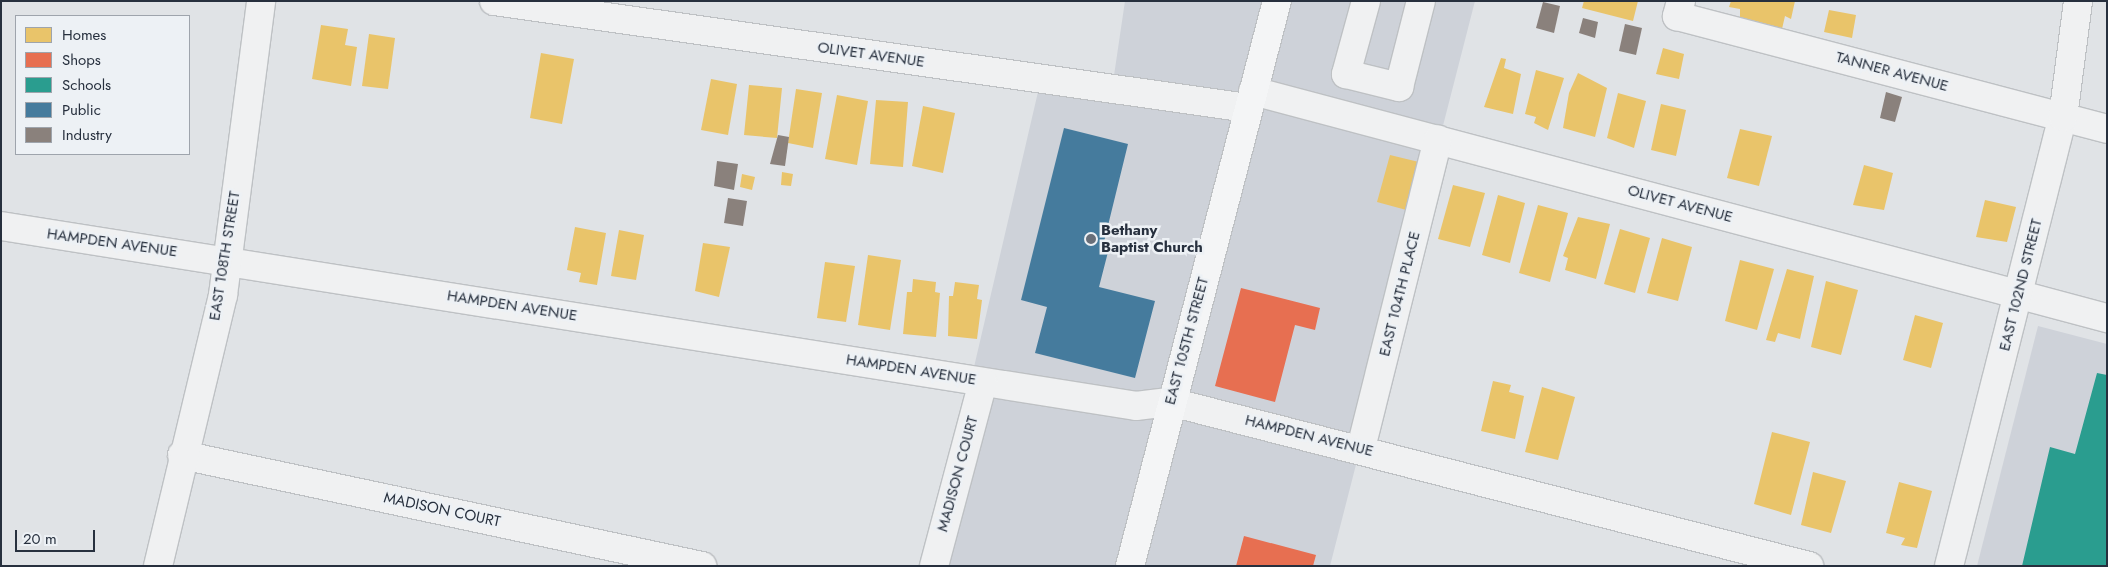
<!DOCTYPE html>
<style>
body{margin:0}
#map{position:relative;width:2108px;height:567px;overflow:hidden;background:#e0e3e6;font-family:Jost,sans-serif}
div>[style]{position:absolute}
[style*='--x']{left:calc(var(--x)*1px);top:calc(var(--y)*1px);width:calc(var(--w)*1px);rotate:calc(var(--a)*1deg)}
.built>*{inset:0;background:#ced2d9}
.homes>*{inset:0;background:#e9c46a}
.shops>*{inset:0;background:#e76f51}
.schools>*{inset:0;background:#2a9d8f}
.public>*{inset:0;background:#457b9d}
.industry>*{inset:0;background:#8a817c}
.roads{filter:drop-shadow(1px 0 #bec1c4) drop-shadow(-1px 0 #bec1c4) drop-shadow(0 1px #bec1c4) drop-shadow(0 -1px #bec1c4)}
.minor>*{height:28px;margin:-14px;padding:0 14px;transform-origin:14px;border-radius:14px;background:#f0f1f2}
.major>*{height:28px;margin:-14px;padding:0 14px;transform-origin:14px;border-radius:14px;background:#f4f5f6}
.dots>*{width:14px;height:14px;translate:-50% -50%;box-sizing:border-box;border:2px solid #edf1f5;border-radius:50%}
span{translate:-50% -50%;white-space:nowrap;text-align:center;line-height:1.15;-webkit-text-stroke:5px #edf1f5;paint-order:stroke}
.street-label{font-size:15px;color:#27303e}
.poi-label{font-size:15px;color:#27303e;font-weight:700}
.left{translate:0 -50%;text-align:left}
.frame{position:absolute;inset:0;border:2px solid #27303e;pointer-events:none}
.legend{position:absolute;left:15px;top:15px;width:175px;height:140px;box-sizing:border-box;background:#edf1f5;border:1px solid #9ea4ac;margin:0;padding:6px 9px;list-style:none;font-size:15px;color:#27303e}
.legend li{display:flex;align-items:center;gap:10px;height:25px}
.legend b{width:25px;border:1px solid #9ea4ac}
.scale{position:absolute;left:15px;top:530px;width:80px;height:22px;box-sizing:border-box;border:2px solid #27303e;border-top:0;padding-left:6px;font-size:15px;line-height:18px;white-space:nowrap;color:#27303e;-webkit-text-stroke:4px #edf1f5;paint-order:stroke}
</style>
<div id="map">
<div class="built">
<i style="clip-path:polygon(1125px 1px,1475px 1px,1330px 566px,934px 566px,971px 380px,1041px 79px,1112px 89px)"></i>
<i style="clip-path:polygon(2038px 326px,2107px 344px,2107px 566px,1977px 566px)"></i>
</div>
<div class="homes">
<i style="clip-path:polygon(1584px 1px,1638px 1px,1633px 21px,1582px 8px)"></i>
<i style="clip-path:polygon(1731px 1px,1795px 1px,1791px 19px,1785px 16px,1782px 29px,1740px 18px,1740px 9px,1729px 7px)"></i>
<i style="clip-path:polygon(1829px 10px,1856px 15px,1852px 38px,1824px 32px)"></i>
<i style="clip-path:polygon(321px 25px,348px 29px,345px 45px,357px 47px,351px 86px,312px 79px)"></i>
<i style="clip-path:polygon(369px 34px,395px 38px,388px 89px,362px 86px)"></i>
<i style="clip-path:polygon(1663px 48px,1684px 54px,1679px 79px,1656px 74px)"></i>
<i style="clip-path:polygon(541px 53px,574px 59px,562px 124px,530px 118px)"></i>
<i style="clip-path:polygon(1501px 58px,1506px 59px,1504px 68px,1521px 74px,1513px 114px,1484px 107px)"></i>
<i style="clip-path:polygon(1536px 70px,1564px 78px,1548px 130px,1534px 123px,1536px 117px,1525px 114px)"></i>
<i style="clip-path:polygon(1578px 73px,1607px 88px,1595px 137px,1563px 128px,1569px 93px)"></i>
<i style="clip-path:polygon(711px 79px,737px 84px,728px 135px,701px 130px)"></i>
<i style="clip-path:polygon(749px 85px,782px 88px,777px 138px,744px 135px)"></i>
<i style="clip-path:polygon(796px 89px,822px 93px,813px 148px,788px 143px)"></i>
<i style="clip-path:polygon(1618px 93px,1646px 101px,1634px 148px,1607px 138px)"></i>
<i style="clip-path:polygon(837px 95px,868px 101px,857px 165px,825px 159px)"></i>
<i style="clip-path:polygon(876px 100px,908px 102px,903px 167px,870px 164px)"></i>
<i style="clip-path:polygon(1661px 104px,1686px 110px,1676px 156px,1651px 150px)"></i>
<i style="clip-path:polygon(923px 106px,955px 113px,943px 173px,912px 166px)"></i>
<i style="clip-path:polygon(1740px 129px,1772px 136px,1759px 186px,1727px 178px)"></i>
<i style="clip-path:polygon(1390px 155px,1423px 163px,1410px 211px,1377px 202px)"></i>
<i style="clip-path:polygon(1864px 165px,1893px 173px,1884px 210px,1853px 205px)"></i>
<i style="clip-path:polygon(782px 172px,793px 174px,791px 186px,781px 185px)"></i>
<i style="clip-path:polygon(742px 174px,755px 177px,752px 190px,740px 187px)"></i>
<i style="clip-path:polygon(1453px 185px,1485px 193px,1470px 247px,1438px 239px)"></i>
<i style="clip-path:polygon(1498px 195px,1525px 203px,1510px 263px,1482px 255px)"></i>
<i style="clip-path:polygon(1985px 200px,2016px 207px,2007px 242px,1976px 237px)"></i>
<i style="clip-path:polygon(1538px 205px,1568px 213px,1550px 282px,1519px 273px)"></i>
<i style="clip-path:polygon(1578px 217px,1610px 224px,1596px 279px,1565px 270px,1568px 258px,1563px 256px)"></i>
<i style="clip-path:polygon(575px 227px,606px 233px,597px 285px,579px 282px,581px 273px,567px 270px)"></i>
<i style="clip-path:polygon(1620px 229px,1650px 238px,1635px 293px,1604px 284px)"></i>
<i style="clip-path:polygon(619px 230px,644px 235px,636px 280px,611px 276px)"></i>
<i style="clip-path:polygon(1662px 238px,1692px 247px,1678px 301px,1647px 293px)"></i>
<i style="clip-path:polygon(703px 243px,730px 247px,719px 297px,695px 291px)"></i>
<i style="clip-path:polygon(868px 255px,901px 260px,890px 330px,858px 325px)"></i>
<i style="clip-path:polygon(1740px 260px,1774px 269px,1757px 330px,1725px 321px)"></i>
<i style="clip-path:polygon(825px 262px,855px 266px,846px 322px,817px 318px)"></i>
<i style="clip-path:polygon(1787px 269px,1814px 276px,1800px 339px,1778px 333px,1775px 342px,1766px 340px)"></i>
<i style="clip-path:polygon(913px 279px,936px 282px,935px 292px,940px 293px,936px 337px,903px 334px,907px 292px,912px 292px)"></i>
<i style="clip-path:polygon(1826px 281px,1858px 290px,1841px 355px,1811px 347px)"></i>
<i style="clip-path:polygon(955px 282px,979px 285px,977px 299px,982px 300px,977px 339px,948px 336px,949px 296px,953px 296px)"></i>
<i style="clip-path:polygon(1915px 315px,1943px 323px,1931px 368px,1903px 360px)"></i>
<i style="clip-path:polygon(1493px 381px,1511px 385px,1509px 392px,1524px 396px,1515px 439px,1481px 431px)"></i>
<i style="clip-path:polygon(1542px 387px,1575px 397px,1558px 460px,1525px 452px)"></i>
<i style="clip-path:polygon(1772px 432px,1810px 442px,1791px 515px,1754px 504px)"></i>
<i style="clip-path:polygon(1813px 472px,1846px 481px,1831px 533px,1801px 525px)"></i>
<i style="clip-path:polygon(1899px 482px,1932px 491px,1917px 548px,1901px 545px,1905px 538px,1886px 533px)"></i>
</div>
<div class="shops">
<i style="clip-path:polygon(1241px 288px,1320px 308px,1315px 330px,1295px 325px,1275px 402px,1215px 386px)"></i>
<i style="clip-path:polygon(1244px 536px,1316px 555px,1313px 566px,1236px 566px)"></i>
</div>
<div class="schools">
<i style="clip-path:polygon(2097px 373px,2107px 375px,2107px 566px,2022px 566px,2050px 447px,2075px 454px)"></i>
</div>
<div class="public">
<i style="clip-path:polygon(1064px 128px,1128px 144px,1102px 250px,1108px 252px,1099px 287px,1155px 301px,1135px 378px,1035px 353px,1047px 307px,1021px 300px)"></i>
</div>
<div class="industry">
<i style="clip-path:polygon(1543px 2px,1560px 6px,1554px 33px,1536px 28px)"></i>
<i style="clip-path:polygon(1583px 18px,1598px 22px,1595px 38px,1579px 33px)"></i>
<i style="clip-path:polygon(1625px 24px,1642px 28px,1636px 55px,1619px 51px)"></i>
<i style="clip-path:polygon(1886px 92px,1902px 97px,1895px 122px,1880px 118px)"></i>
<i style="clip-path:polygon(778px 135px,789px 137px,785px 166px,770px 164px)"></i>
<i style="clip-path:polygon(717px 161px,738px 164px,734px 190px,714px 186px)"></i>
<i style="clip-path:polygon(728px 198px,747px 201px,743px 226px,724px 223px)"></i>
</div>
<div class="roads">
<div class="minor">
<i style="--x:494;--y:1;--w:762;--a:8.08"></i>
<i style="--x:1366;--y:1;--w:76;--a:105.3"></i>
<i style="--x:1346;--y:74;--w:55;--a:13.8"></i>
<i style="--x:1399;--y:87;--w:89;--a:-75.7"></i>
<i style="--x:1681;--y:1;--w:16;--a:105"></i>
<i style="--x:1677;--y:16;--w:445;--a:14.7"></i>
<i style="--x:1253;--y:91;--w:884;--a:14.89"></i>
<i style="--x:1;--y:226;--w:1149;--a:9.01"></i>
<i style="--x:1136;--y:406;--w:35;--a:-7"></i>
<i style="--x:1171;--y:402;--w:659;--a:14.42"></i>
<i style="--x:1361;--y:448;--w:318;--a:-76"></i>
<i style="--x:182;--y:455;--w:532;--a:12.05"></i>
<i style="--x:158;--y:566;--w:279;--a:-76.5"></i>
<i style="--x:223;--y:295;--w:296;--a:-82.6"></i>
<i style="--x:934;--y:566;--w:190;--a:-75.1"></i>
<i style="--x:1949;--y:566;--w:463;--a:-75.8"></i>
<i style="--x:2063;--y:117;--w:117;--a:-82.6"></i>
</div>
<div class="major">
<i style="--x:1130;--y:566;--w:584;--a:-75.42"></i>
</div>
</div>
<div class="dots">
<i style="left:1091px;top:239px;background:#686f79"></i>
</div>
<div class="street-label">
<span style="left:871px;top:55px;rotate:8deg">OLIVET AVENUE</span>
<span style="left:1892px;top:72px;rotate:15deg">TANNER AVENUE</span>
<span style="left:1680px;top:204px;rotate:15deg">OLIVET AVENUE</span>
<span style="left:112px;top:243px;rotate:8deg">HAMPDEN AVENUE</span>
<span style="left:225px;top:256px;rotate:-81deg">EAST 108TH STREET</span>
<span style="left:2021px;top:285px;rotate:-76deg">EAST 102ND STREET</span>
<span style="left:1400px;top:294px;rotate:-76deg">EAST 104TH PLACE</span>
<span style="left:512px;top:306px;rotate:9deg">HAMPDEN AVENUE</span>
<span style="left:1187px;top:341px;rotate:-75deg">EAST 105TH STREET</span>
<span style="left:911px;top:370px;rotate:9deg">HAMPDEN AVENUE</span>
<span style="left:1309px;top:436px;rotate:14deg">HAMPDEN AVENUE</span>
<span style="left:958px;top:474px;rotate:-75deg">MADISON COURT</span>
<span style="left:442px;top:510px;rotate:12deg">MADISON COURT</span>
</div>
<div class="poi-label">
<span class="left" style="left:1101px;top:239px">Bethany<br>Baptist Church</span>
</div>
<div class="frame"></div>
<ul class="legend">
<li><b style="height:14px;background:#e9c46a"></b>Homes</li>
<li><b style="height:14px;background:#e76f51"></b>Shops</li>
<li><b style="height:14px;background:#2a9d8f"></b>Schools</li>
<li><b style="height:14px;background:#457b9d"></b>Public</li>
<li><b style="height:14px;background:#8a817c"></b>Industry</li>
</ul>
<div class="scale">20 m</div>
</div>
